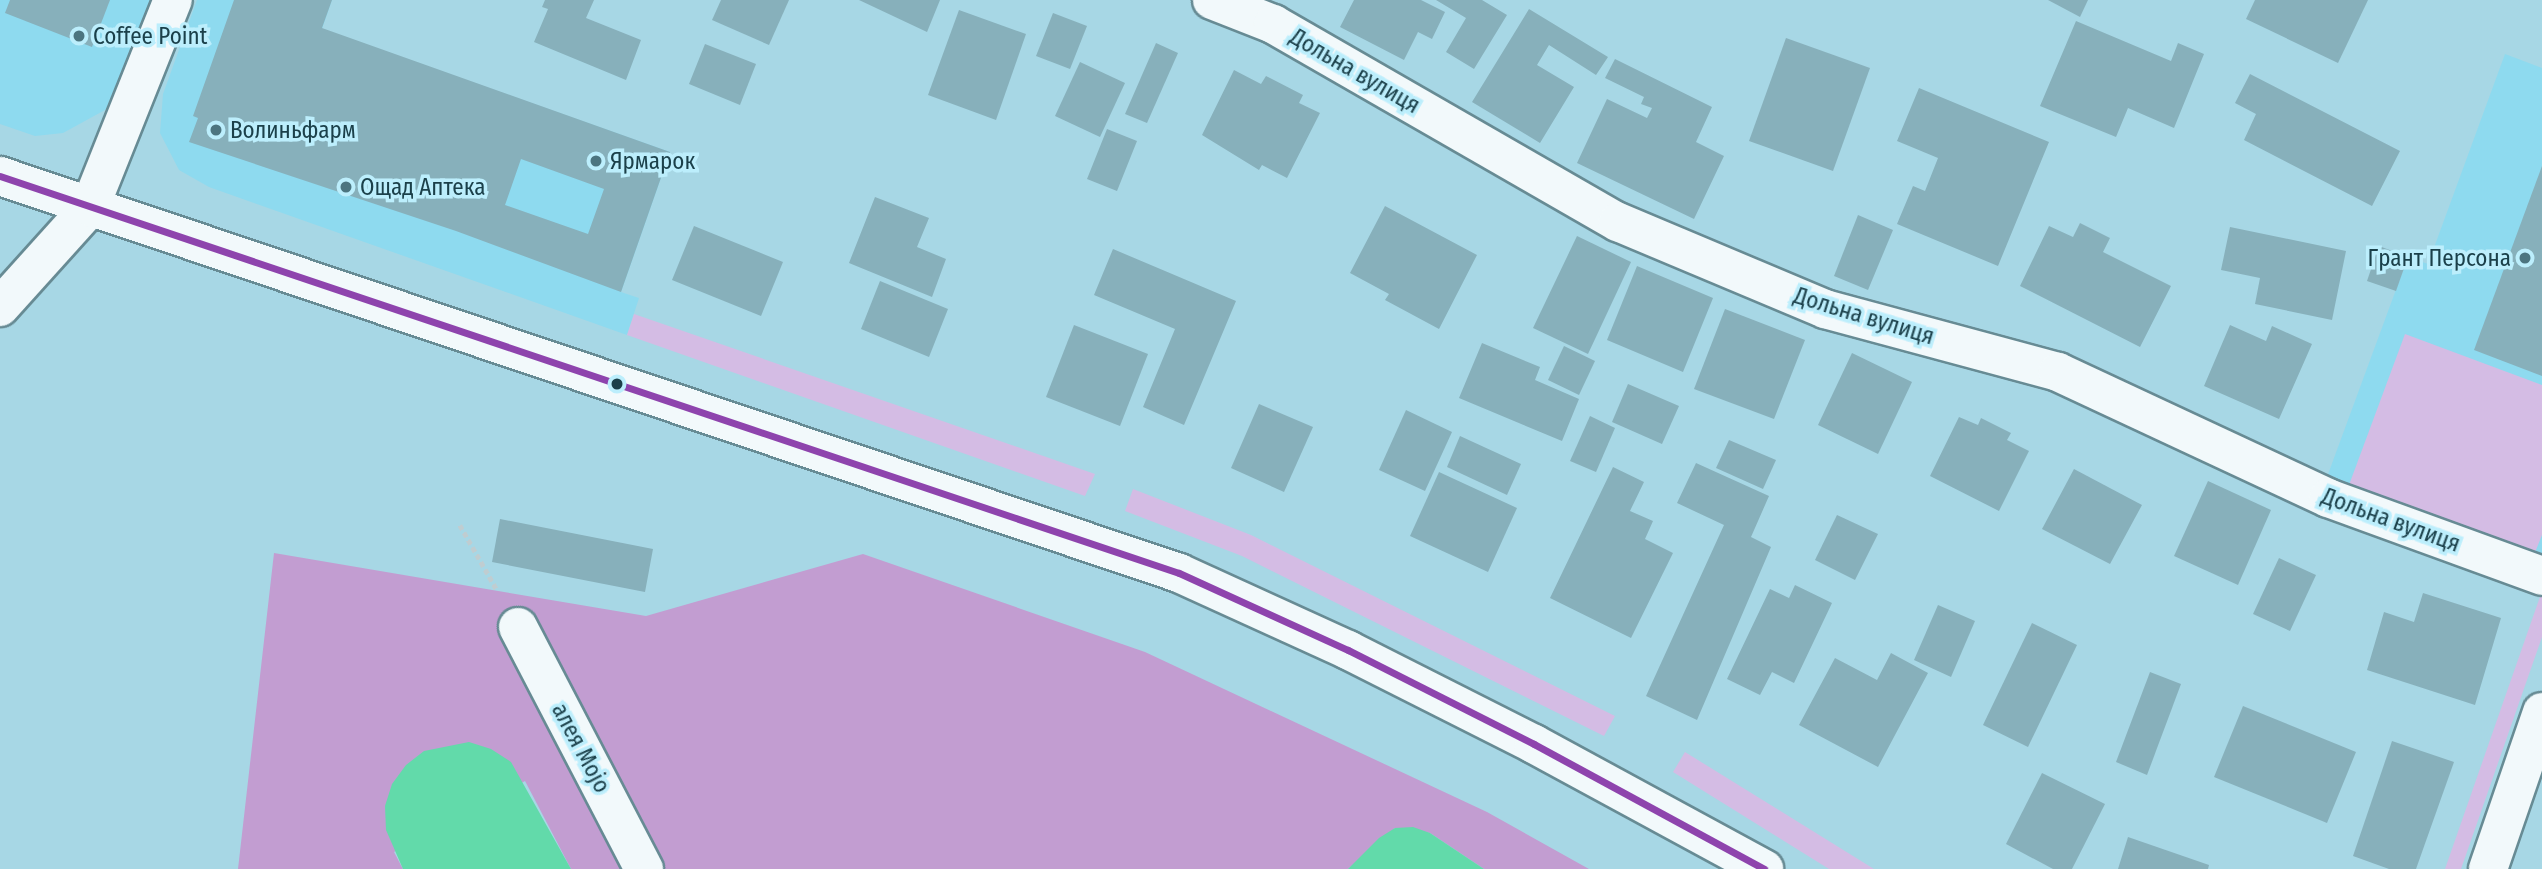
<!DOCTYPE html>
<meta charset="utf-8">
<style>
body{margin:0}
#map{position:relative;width:2542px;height:869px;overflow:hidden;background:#a7d7e5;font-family:"Fira Sans Condensed",sans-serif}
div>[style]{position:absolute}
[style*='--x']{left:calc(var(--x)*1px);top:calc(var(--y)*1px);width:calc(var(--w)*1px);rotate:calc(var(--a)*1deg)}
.built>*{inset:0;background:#8edaef}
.green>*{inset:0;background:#d4bce4}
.forest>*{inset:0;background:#c29dd1}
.water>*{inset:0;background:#62daaa}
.building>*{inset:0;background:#87b0bb}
.path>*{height:4.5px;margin-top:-2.25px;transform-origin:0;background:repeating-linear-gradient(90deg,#bfcdd1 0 5px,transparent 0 8.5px)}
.roads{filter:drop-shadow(2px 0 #678b94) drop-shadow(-2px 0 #678b94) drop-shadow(0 2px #678b94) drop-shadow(0 -2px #678b94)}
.minor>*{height:38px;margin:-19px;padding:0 19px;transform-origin:19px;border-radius:19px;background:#f2f9fb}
.major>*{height:38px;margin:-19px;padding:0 19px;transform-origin:19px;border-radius:19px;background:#f2f9fb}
.bus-1>*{height:7px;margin:-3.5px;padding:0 3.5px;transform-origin:3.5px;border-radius:3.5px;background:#8e44ad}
.dots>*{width:19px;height:19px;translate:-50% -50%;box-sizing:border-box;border:4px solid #bceefc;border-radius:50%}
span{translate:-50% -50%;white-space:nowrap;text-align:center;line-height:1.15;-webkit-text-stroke:7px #bceefc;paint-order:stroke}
.poi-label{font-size:23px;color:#1b404a}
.left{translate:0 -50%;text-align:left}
.right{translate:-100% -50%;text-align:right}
.street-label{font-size:23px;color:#1b404a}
</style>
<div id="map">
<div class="built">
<i style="clip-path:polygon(0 0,151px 0,117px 95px,105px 110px,63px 133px,35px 136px,0 124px)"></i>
<i style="clip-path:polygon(197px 0,332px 0,322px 29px,670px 152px,621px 292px,639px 298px,627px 335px,209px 187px,179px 170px,160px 133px,163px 94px)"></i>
<i style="clip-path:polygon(2505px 54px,2542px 68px,2542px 558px,2327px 477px,2408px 257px,2428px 264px)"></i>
</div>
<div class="green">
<i style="clip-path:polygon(634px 314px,1095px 474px,1085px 496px,627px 335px)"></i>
<i style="clip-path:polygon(2405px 334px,2542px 385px,2542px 535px,2534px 555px,2349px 485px)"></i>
<i style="clip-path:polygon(1133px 489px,1251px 535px,1615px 716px,1604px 736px,1242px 556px,1125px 511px)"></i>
<i style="clip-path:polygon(2542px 591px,2542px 637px,2461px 869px,2445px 869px)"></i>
<i style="clip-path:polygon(1685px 752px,1874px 869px,1829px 869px,1673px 772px)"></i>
</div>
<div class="forest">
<i style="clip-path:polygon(274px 553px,646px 616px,863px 554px,1145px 652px,1487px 812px,1589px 869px,1484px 869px,1430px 833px,1395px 828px,1348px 869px,571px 869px,525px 781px,394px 852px,403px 869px,238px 869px)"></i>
</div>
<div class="water">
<i style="clip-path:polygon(469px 742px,491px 749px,511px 762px,571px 869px,403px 869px,386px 830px,385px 806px,392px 784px,406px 765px,424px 751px)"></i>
<i style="clip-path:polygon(1413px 827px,1430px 833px,1484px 869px,1348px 869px,1379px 838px,1395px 828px)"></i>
</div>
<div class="building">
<i style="clip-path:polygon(10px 0,110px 0,92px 47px,5px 13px)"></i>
<i style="clip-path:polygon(evenodd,234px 0,332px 0,322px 28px,670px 152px,621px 292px,456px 231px,189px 142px,198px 118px,193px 116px,234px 0,521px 159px,604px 189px,588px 234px,505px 205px,521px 159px)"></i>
<i style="clip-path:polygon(545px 0,594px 0,586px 18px,641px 40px,626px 80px,534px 42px,548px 9px,542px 7px)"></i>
<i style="clip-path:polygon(721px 0,789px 0,769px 45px,712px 20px)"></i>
<i style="clip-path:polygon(859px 0,940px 0,927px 32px)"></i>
<i style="clip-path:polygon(1354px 0,1421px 0,1445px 12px,1432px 39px,1418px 32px,1404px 60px,1340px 27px)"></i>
<i style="clip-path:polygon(1436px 0,1482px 0,1507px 15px,1474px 69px,1446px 52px,1466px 18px)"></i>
<i style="clip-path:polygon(2048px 0,2088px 0,2080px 17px)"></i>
<i style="clip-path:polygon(2255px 0,2368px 0,2338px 63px,2246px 19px)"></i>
<i style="clip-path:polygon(1529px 9px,1608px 57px,1596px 75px,1549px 45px,1537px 65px,1574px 87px,1540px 143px,1472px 102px)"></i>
<i style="clip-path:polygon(959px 10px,1026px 34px,996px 120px,928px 95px)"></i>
<i style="clip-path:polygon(1053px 13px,1087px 26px,1070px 69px,1036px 56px)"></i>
<i style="clip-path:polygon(2076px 21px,2171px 61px,2178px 43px,2204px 54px,2174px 128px,2128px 108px,2116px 137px,2040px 106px)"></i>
<i style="clip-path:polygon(1786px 38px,1870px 68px,1833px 171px,1749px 141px)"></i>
<i style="clip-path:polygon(1156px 43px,1178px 53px,1147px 123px,1125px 114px)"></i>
<i style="clip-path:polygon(705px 44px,756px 64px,740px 105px,689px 84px)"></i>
<i style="clip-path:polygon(1615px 59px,1712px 107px,1696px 142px,1724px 156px,1694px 219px,1577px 163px,1607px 99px,1647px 118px,1652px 108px,1641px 104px,1644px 97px,1605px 78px)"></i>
<i style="clip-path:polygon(1080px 62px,1125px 83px,1100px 137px,1055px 116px)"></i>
<i style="clip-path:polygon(1234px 70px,1261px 84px,1266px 76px,1303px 95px,1299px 103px,1320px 113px,1287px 178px,1262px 165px,1259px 170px,1202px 135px)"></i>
<i style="clip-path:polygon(2250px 74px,2400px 151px,2372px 206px,2244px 140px,2256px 114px,2235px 103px)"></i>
<i style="clip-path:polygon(1919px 88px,2049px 142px,1998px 266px,1897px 224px,1913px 186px,1925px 191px,1938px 158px,1897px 141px)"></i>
<i style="clip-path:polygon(1107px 129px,1137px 141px,1117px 191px,1087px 179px)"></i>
<i style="clip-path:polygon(2542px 166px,2542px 376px,2474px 350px)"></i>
<i style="clip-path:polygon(875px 197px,929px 218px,917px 247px,946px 259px,932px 297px,849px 263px)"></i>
<i style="clip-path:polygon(1385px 206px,1477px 255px,1439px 329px,1385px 300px,1389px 294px,1350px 273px)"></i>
<i style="clip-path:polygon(1858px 215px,1893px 230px,1868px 290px,1834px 276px)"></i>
<i style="clip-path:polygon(2080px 223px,2110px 238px,2103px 252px,2171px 286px,2140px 347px,2020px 286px,2049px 226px,2073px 237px)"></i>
<i style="clip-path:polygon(694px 226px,783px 262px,761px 316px,672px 280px)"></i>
<i style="clip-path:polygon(2230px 227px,2346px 251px,2332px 320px,2255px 304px,2260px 278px,2221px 270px)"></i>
<i style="clip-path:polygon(1577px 236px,1631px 262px,1588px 354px,1533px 328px)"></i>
<i style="clip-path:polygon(2379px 246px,2408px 257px,2396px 291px,2367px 281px)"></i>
<i style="clip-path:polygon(1113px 249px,1236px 301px,1184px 425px,1143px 407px,1175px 329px,1094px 295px)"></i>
<i style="clip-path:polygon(1637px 266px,1713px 298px,1683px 372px,1607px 340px)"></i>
<i style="clip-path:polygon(880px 281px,948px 309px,929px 357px,861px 329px)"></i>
<i style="clip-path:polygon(1725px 309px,1805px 340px,1774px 419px,1694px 389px)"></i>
<i style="clip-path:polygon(1074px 325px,1148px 354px,1120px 426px,1046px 397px)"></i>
<i style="clip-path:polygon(2230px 325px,2266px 341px,2272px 326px,2312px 344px,2279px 419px,2204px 386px)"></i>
<i style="clip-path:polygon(1482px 343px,1540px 367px,1535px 380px,1579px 399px,1562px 441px,1459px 398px)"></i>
<i style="clip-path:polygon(1564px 346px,1595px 361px,1579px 395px,1548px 380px)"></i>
<i style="clip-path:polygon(1852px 353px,1912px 382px,1878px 454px,1818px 425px)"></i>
<i style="clip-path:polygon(1628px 384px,1679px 406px,1662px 444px,1612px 422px)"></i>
<i style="clip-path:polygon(1259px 404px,1313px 427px,1284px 492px,1231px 468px)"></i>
<i style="clip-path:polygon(1406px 410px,1452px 432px,1425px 491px,1379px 470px)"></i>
<i style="clip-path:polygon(1590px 416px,1615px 428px,1596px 472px,1570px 461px)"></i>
<i style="clip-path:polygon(1959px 417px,1978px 425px,1981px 418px,2011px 433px,2007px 440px,2029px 451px,1999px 511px,1930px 476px)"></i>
<i style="clip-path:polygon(1460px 436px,1521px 464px,1507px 495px,1447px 467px)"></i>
<i style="clip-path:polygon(1729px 440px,1776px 460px,1763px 489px,1716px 468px)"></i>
<i style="clip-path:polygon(1696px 463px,1769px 496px,1751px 537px,1771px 547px,1697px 720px,1646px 696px,1724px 525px,1677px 503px)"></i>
<i style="clip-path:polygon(1613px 467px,1644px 482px,1630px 511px,1653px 521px,1645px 539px,1673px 553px,1631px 638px,1550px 598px)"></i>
<i style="clip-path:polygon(2074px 469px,2142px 505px,2110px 564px,2042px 529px)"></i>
<i style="clip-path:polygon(1439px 472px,1517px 508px,1488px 572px,1410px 536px)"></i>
<i style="clip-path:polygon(2208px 481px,2271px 510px,2238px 585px,2174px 556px)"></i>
<i style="clip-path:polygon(1837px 515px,1878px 534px,1855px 580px,1815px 560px)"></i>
<i style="clip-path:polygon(500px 519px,653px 549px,645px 592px,492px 562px)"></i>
<i style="clip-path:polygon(2279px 558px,2316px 575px,2290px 631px,2253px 614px)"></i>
<i style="clip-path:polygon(1795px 585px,1832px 603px,1794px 683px,1772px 672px,1760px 695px,1727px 679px,1770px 589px,1789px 598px)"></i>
<i style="clip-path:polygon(2423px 593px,2501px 618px,2475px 705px,2367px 670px,2384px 612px,2414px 622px)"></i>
<i style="clip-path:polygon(1938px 605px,1975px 621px,1951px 677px,1914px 660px)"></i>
<i style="clip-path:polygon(2032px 623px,2077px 645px,2028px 747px,1983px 725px)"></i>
<i style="clip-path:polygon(1891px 653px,1928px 673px,1878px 767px,1799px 725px,1835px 658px,1877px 680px)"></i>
<i style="clip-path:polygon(2150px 672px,2181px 684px,2147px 775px,2116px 762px)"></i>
<i style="clip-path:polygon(2243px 706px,2356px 752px,2327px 823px,2214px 777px)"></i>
<i style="clip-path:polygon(2392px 741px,2454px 762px,2416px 869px,2389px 869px,2353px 856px)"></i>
<i style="clip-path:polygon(2042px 773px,2105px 804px,2072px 869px,2053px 869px,2006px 844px)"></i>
<i style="clip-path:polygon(2128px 837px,2209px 865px,2208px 869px,2118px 869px)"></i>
</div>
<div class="path">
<i style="--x:460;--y:525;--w:73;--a:60.3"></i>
</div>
<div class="roads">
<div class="minor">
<i style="--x:1212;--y:0;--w:66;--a:21.5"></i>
<i style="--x:1273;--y:24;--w:398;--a:29.9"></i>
<i style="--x:1618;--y:222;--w:225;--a:22.8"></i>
<i style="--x:1825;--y:309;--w:241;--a:15.1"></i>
<i style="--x:2058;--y:372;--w:298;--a:25"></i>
<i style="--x:2328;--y:498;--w:228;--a:20"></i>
<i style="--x:0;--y:307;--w:135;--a:-48"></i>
<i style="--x:90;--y:207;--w:223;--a:-68.2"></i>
<i style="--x:518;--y:627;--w:273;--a:62.5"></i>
<i style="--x:2488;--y:869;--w:166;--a:-71"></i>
</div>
<div class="major">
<i style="--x:0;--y:176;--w:1244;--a:18.61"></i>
<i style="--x:1179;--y:573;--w:186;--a:24.5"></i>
<i style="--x:1348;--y:650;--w:208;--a:26.8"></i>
<i style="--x:1534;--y:744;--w:262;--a:28.5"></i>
</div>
</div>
<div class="bus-1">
<i style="--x:0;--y:176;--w:1244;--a:18.61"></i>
<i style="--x:1179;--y:573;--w:186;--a:24.5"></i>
<i style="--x:1348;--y:650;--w:208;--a:26.8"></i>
<i style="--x:1534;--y:744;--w:262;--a:28.5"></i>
</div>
<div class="dots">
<i style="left:79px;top:36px;background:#4c7580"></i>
<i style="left:216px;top:130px;background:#4c7580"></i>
<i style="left:596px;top:161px;background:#4c7580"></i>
<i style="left:346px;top:187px;background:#4c7580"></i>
<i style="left:2525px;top:258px;background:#4c7580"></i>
<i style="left:617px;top:384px;background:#1b404a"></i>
</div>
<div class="poi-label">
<span class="left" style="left:93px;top:36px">Coffee Point</span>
<span class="left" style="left:230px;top:130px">Волиньфарм</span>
<span class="left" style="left:610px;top:161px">Ярмарок</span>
<span class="left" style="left:360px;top:187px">Ощад Аптека</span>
<span class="right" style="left:2511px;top:258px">Грант Персона</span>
</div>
<div class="street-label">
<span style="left:1355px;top:71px;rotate:30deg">Дольна вулиця</span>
<span style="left:1864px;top:316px;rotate:17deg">Дольна вулиця</span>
<span style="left:2391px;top:520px;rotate:20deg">Дольна вулиця</span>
<span style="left:581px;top:748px;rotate:62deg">алея Mojo</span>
</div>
</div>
